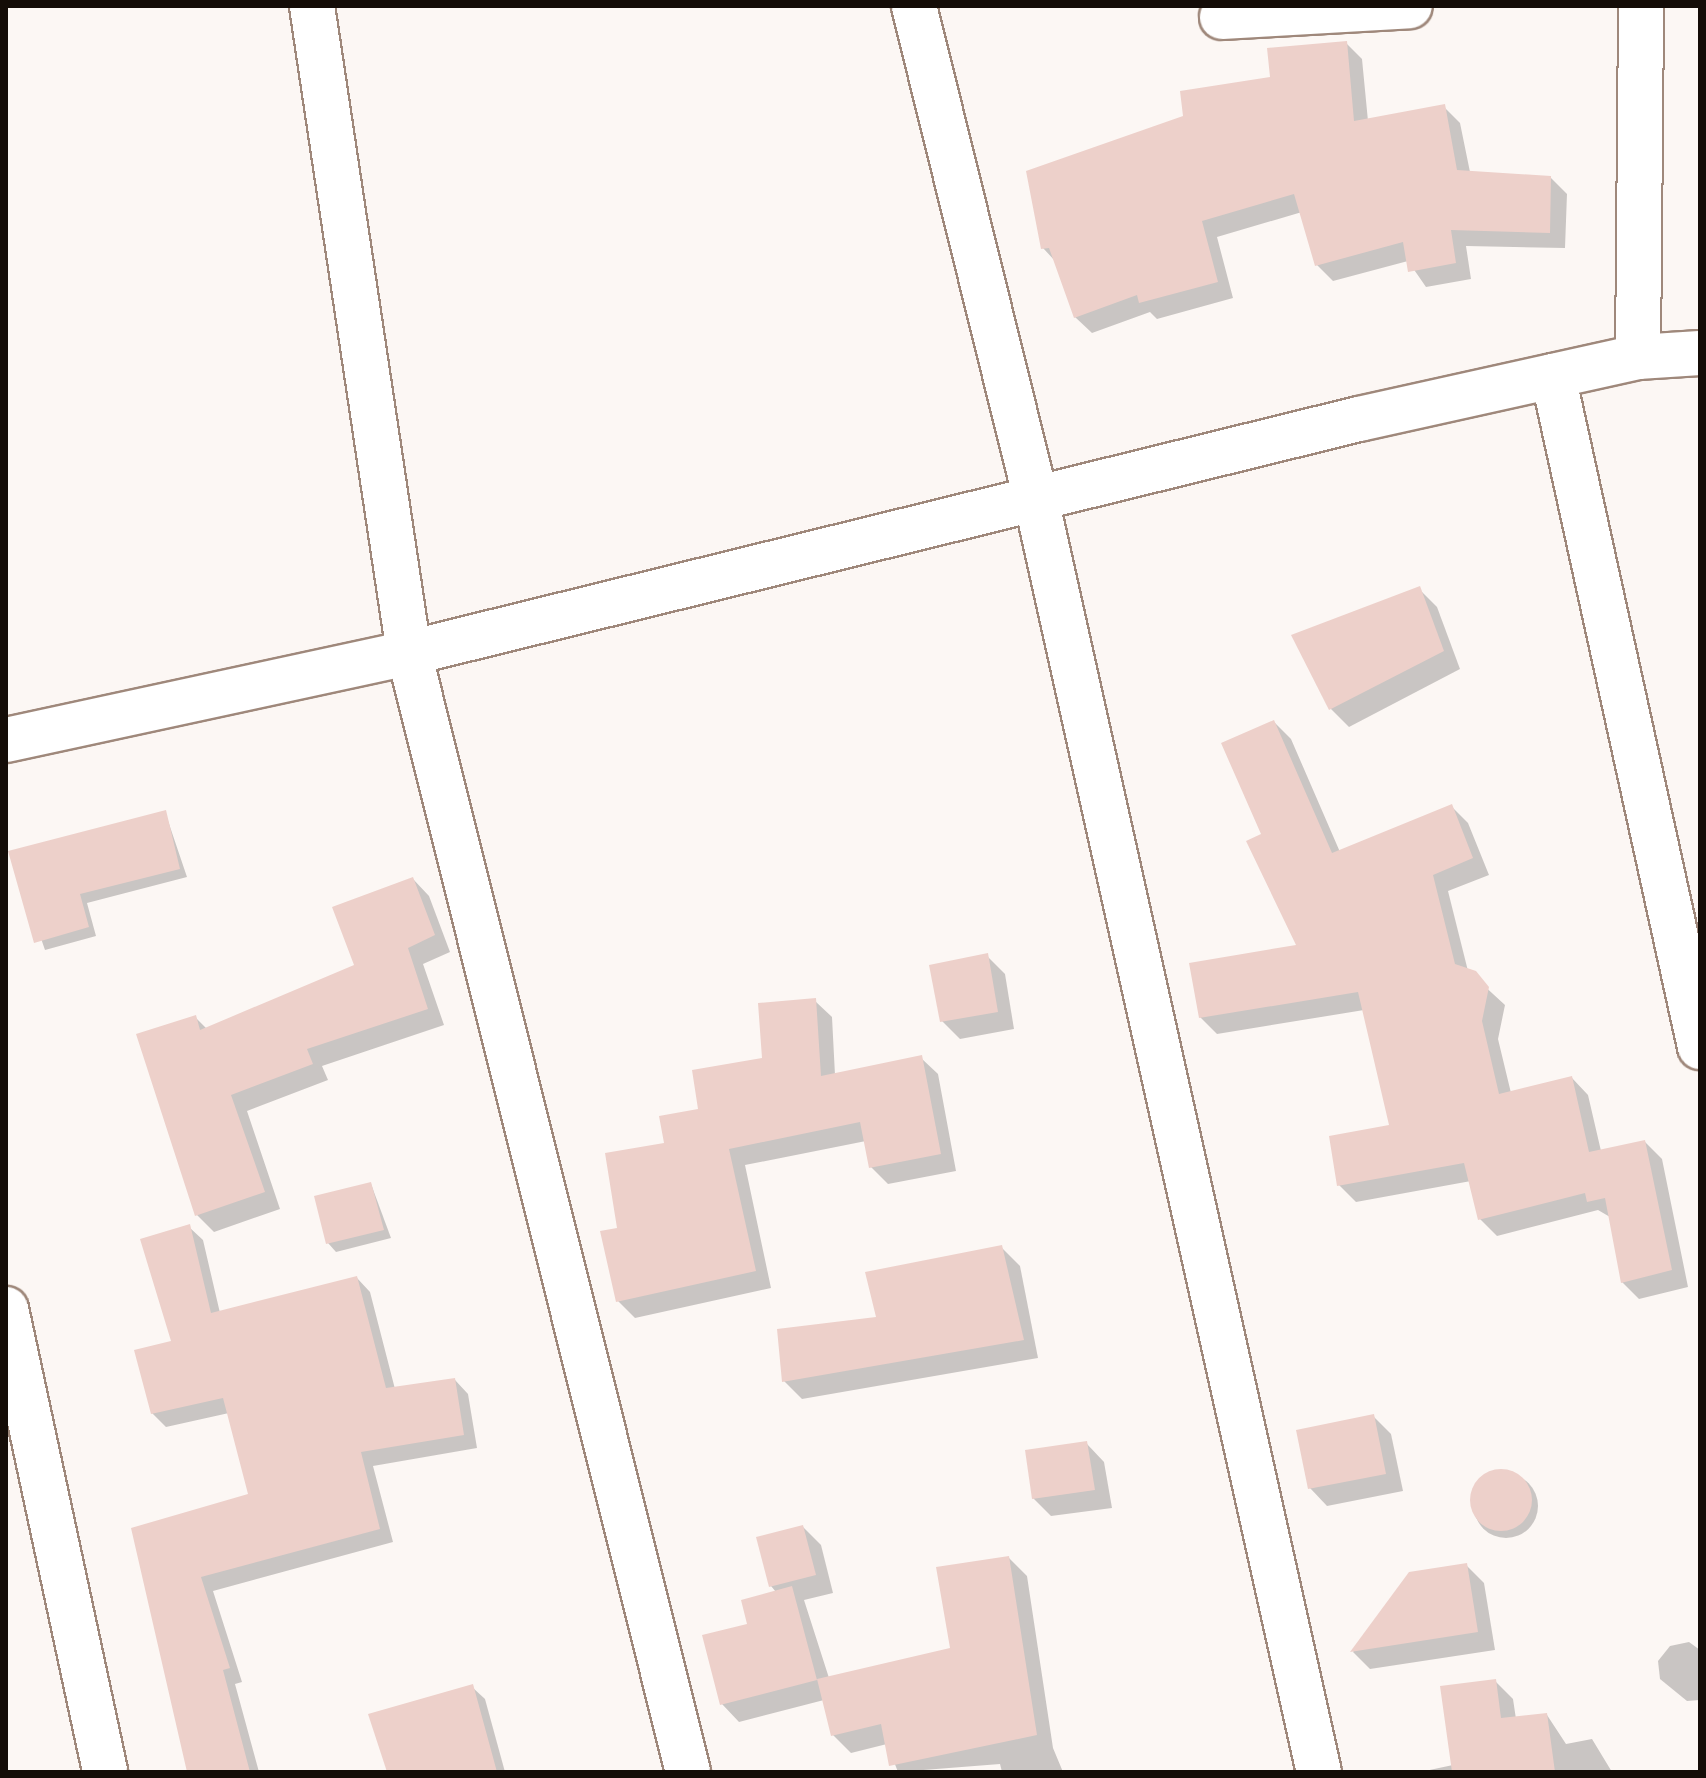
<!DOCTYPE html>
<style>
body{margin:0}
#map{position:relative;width:1706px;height:1778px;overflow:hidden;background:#fcf7f4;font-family:"Alegreya Sans",sans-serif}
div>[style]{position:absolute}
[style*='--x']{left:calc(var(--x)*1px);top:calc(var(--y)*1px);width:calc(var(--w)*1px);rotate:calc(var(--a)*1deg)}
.shadow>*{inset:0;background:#0003}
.round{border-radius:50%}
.building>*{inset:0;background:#edd0ca}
.roads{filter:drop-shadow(2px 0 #9f887b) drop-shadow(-2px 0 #9f887b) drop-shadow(0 2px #9f887b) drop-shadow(0 -2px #9f887b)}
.minor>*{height:44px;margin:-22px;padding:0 22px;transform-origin:22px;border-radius:22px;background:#fff}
span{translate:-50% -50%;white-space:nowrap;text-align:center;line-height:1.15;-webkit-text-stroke:6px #fff;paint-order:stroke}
.frame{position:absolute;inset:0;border:8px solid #140c07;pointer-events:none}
</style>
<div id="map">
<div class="shadow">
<i style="clip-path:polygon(1346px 43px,1362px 59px,1368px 121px,1444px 107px,1460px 123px,1470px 172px,1551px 178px,1567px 194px,1565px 248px,1466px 246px,1471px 279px,1426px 287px,1408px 261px,1333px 281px,1317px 265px,1302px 212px,1217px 237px,1233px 298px,1157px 319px,1150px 312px,1092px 333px,1075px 317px,1056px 262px,1043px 248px,1185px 118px)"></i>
<i style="clip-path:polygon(1419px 589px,1437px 607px,1460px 669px,1349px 727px,1331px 709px,1294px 636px)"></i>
<i style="clip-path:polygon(1274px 722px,1291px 739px,1340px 852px,1451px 806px,1468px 823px,1489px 875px,1448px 891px,1468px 971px,1505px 1005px,1498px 1039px,1511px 1093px,1572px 1078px,1588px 1095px,1601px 1151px,1645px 1142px,1662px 1159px,1688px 1287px,1639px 1299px,1622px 1282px,1610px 1217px,1598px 1210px,1497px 1236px,1480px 1219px,1471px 1181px,1356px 1202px,1339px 1185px,1391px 1127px,1364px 1010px,1217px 1034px,1200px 1017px,1299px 947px,1263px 835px)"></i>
<i style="clip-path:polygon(165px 812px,187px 877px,87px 903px,96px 936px,45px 950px,11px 852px)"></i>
<i style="clip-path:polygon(413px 879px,429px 896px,450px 952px,423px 964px,444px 1025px,322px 1066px,328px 1080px,247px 1111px,280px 1209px,214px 1232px,197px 1215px,195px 1017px,207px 1029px,357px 966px)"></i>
<i style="clip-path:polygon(987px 956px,1005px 974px,1014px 1029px,960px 1039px,942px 1021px)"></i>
<i style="clip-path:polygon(815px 1001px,832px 1017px,835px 1075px,921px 1058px,938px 1074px,956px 1171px,888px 1184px,871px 1167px,866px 1141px,745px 1165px,771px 1288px,635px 1318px,618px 1301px,619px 1229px,667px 1145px,764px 1059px)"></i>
<i style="clip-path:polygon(371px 1184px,391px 1238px,336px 1252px,328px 1243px)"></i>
<i style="clip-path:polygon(189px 1227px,203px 1240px,220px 1313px,357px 1278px,370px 1292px,395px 1389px,455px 1380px,468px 1394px,477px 1448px,373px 1466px,393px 1542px,213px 1591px,242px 1682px,235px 1684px,259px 1772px,190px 1772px,133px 1530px,251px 1495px,229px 1413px,166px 1427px,152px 1413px,174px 1342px)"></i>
<i style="clip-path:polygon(1002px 1248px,1020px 1266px,1038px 1358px,802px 1399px,784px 1381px)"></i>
<i style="clip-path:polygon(1373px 1416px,1391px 1434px,1403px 1491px,1327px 1506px,1310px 1488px)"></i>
<i style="clip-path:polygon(1087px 1444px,1104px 1462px,1112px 1508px,1051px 1516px,1033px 1498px)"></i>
<i class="round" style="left:1474px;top:1474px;width:64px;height:64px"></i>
<i style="clip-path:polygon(803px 1527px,821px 1545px,833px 1593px,804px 1600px,829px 1678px,952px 1649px,1009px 1558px,1027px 1576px,1053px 1748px,1063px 1772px,1002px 1772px,1000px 1764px,898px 1772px,887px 1744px,851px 1753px,833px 1735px,824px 1700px,739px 1722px,722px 1704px,750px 1625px,776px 1592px,771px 1586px)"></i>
<i style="clip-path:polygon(1466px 1565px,1484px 1583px,1495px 1650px,1370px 1669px,1353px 1652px,1410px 1574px)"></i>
<i style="clip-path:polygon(1689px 1642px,1700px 1650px,1700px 1700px,1687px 1701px,1660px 1679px,1658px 1661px,1670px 1646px)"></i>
<i style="clip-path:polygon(1495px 1681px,1513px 1699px,1516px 1719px,1547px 1715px,1566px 1744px,1592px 1739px,1612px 1772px,1420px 1772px,1453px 1765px)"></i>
<i style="clip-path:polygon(472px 1687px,485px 1699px,505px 1772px,389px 1772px)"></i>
</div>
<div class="building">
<i style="clip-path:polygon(1347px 41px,1354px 121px,1445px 104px,1457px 170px,1551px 176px,1550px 233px,1451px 230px,1456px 263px,1408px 272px,1403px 242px,1315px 266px,1294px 194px,1202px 221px,1218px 282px,1139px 303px,1137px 295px,1074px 318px,1049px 248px,1041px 249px,1026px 171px,1183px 116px,1180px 91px,1270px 77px,1267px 48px)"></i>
<i style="clip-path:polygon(1420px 586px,1444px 651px,1329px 710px,1291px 635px)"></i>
<i style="clip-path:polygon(1274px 720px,1332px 853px,1452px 804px,1473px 858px,1433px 875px,1455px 964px,1476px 971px,1489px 987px,1482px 1021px,1499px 1094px,1572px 1076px,1589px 1152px,1645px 1140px,1672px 1270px,1621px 1283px,1605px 1198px,1587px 1202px,1585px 1193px,1478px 1220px,1464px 1163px,1337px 1186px,1329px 1136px,1389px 1125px,1358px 992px,1199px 1018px,1189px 963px,1296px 945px,1246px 841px,1261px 834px,1221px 743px)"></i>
<i style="clip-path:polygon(166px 810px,180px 869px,80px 894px,89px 927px,34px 943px,8px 851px)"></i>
<i style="clip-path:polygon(413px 877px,435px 935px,408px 948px,428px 1009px,307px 1049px,313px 1064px,231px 1095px,265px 1192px,195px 1216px,136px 1034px,196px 1015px,200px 1030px,354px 965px,332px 907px)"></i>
<i style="clip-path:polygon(988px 953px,998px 1012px,940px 1022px,929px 965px)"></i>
<i style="clip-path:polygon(816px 998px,821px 1076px,922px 1055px,941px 1154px,869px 1168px,860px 1122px,729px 1149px,756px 1271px,616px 1302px,600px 1231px,617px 1228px,605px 1153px,664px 1143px,659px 1116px,698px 1109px,692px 1070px,762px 1058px,758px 1003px)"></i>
<i style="clip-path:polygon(371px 1182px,384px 1230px,326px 1244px,314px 1196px)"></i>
<i style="clip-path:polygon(190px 1224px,211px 1313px,357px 1276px,386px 1388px,455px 1378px,464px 1435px,361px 1452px,380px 1529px,201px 1577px,230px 1668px,223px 1670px,250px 1772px,187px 1772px,131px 1528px,248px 1494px,223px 1398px,151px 1414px,134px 1350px,171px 1341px,140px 1239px)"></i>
<i style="clip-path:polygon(1002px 1245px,1024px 1340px,782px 1382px,777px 1329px,876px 1317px,865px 1272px)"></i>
<i style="clip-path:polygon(1374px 1414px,1386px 1474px,1308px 1489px,1296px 1430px)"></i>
<i style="clip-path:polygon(1087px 1441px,1095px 1490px,1032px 1499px,1025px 1450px)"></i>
<i class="round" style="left:1470px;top:1469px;width:62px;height:62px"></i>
<i style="clip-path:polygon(803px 1525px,816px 1575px,769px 1587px,756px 1537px)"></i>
<i style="clip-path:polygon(1009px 1556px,1037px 1735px,889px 1766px,881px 1724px,831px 1736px,817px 1679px,950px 1648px,936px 1567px)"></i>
<i style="clip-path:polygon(1467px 1563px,1478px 1632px,1350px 1652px,1409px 1572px)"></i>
<i style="clip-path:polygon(792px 1586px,817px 1680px,720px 1705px,702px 1635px,747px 1624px,741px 1600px)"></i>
<i style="clip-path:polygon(1496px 1679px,1501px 1718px,1547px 1713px,1555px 1772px,1452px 1772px,1440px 1686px)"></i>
<i style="clip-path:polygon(473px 1684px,497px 1772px,387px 1772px,368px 1714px)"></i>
</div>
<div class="roads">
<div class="minor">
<i style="--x:312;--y:6;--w:654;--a:81.47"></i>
<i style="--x:409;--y:653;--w:1153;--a:76"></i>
<i style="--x:914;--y:6;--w:508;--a:76.1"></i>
<i style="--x:1036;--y:499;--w:1304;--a:77.47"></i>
<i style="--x:1222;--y:17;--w:188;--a:-3.3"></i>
<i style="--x:1638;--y:357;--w:351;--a:-89.5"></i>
<i style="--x:1553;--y:376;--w:687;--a:77.64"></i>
<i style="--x:6;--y:740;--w:412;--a:-12.2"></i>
<i style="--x:409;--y:653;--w:978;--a:-13.84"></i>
<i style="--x:1359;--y:419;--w:286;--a:-12.5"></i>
<i style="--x:1638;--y:357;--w:62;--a:-3.7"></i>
<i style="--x:6;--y:1309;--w:473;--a:77.9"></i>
</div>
</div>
<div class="frame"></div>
</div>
